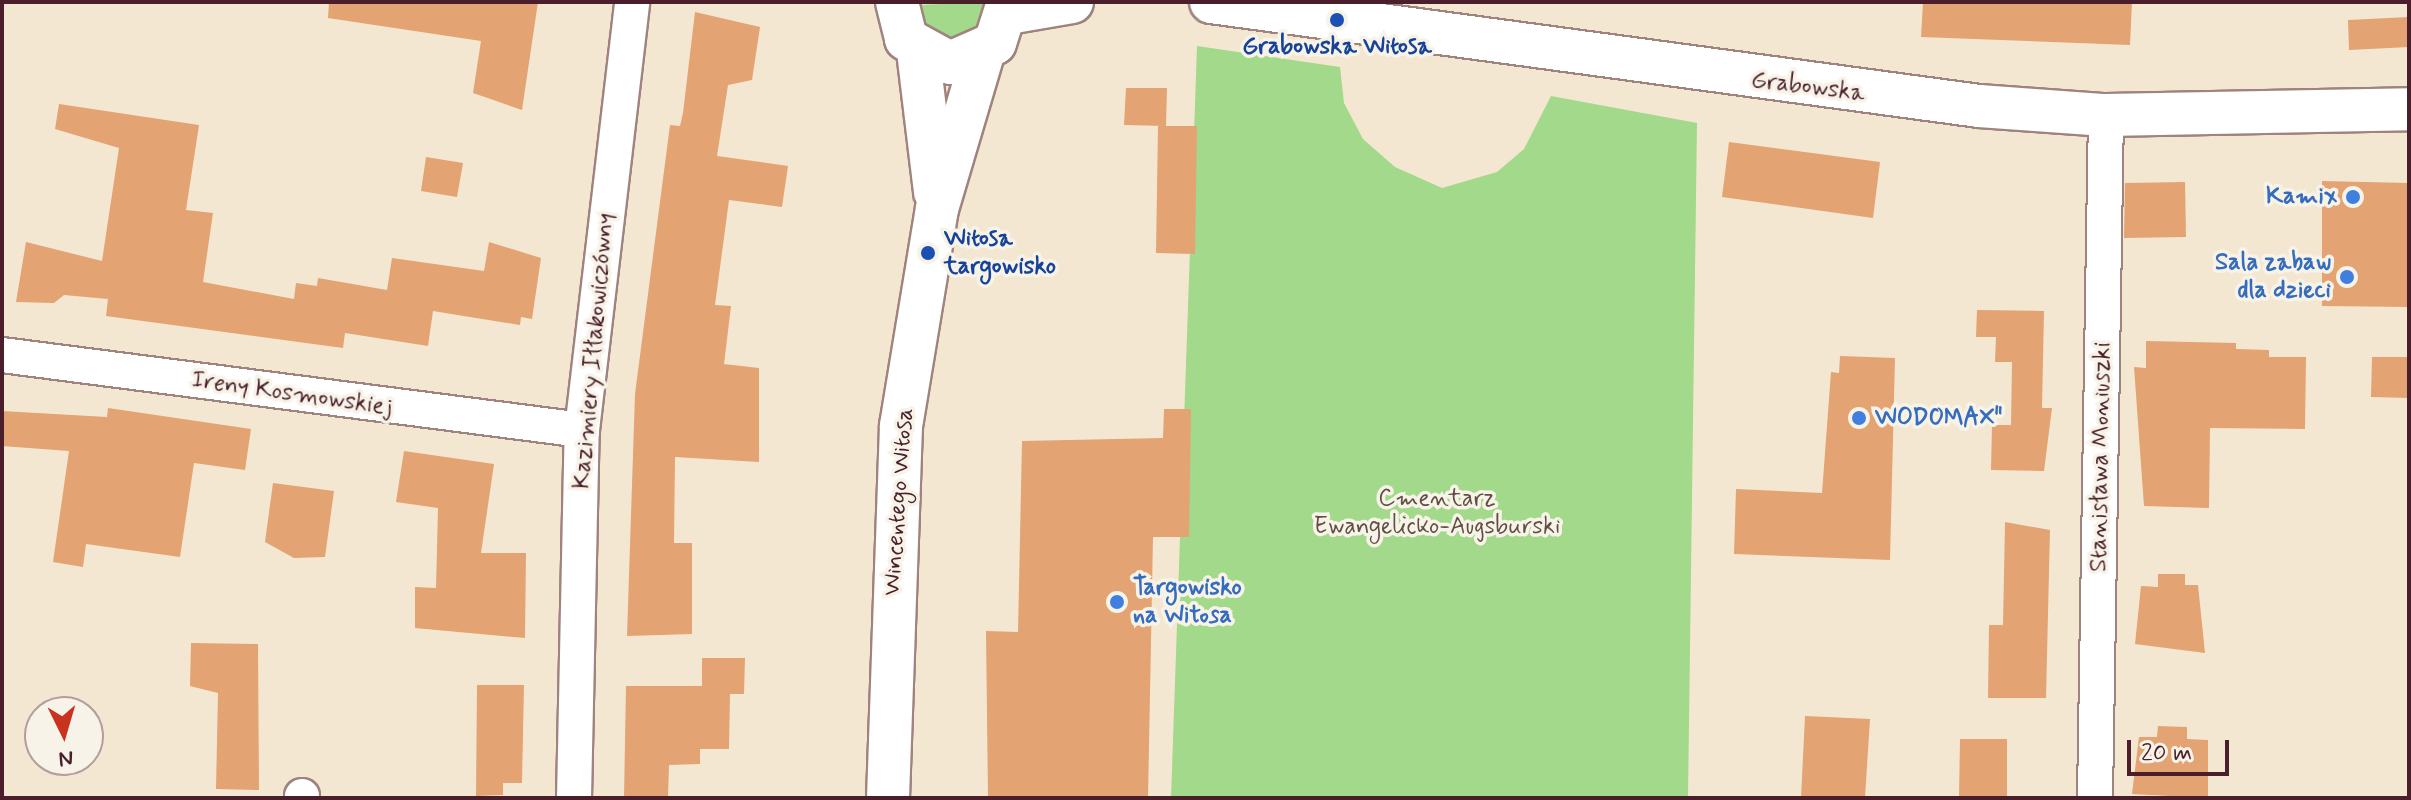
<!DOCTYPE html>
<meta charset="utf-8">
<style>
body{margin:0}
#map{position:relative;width:2411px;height:800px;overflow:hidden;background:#f4e7d1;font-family:Mynerve,sans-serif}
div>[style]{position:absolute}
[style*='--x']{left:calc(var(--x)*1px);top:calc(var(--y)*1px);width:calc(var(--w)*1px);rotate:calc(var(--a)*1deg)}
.green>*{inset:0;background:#a2d98a}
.building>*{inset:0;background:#e3a373}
.roads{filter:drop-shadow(2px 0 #9f837e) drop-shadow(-2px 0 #9f837e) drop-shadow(0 2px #9f837e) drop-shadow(0 -2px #9f837e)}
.minor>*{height:34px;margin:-17px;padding:0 17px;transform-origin:17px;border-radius:17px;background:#fff}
.tertiary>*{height:42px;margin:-21px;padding:0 21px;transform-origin:21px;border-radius:21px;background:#fff}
.dots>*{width:22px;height:22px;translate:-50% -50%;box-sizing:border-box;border:4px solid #f7f3e8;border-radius:50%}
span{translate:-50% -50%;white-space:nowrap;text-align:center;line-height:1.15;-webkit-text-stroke:7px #f7f3e8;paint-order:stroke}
.transit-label{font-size:24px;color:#164399;font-weight:700}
.left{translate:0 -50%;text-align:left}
.street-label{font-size:24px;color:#4a1f2b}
.shop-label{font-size:24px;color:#366cbe;font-weight:700}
.right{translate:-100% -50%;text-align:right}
.park-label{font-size:24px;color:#604e43}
.frame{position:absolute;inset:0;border:4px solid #4a1f2b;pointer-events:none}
.north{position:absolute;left:24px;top:696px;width:80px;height:80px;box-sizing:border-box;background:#f7f3e8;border:2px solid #b29e9c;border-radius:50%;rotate:175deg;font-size:22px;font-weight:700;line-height:32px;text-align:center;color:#4a1f2b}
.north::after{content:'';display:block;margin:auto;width:28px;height:36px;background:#c8321e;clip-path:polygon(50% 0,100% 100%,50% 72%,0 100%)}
.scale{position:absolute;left:2127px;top:740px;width:102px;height:36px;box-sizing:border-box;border:4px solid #4a1f2b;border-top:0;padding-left:10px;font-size:24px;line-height:28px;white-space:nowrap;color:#4a1f2b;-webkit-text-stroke:6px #f7f3e8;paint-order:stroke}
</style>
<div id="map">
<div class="green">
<i style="clip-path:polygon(986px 2px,980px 30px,950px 43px,923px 26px,918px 5px)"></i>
<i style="clip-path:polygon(1197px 46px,1340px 67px,1344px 103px,1363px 139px,1395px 167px,1442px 188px,1497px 172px,1524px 149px,1551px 96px,1697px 123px,1688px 798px,1171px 798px)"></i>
</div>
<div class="building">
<i style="clip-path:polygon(329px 2px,538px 2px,522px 110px,473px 93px,481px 41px,328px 18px)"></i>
<i style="clip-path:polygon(1923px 2px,2132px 2px,2130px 45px,1921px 37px)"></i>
<i style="clip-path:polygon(695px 12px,760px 27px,752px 80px,728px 85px,717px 156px,788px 166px,782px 207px,729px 200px,715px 305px,731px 306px,724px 364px,759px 368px,759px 462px,675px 457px,674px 543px,692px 543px,692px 634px,627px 636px,635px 394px,670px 125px,680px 126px,683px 113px)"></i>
<i style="clip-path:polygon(2409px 17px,2409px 47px,2349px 50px,2348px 20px)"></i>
<i style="clip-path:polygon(1126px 88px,1167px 88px,1166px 126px,1124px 125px)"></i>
<i style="clip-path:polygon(59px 104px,199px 125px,186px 210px,213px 213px,203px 282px,294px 299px,296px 283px,317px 286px,318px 278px,387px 290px,392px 258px,484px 271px,489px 242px,541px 258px,532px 319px,521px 317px,520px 325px,433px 311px,428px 346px,345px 333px,343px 348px,106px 316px,108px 299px,64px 295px,54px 303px,16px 302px,26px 242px,102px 261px,119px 148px,55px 129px)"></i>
<i style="clip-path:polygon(1158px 126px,1197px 126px,1195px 254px,1156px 253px)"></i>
<i style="clip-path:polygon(1729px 142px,1880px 162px,1873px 218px,1722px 197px)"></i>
<i style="clip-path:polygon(426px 157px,463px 163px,457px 197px,421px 191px)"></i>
<i style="clip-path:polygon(2322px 181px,2409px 183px,2409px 307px,2322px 306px)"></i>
<i style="clip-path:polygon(2185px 182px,2186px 237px,2124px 238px,2125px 183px)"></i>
<i style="clip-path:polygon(1977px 310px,2044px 311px,2042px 408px,2052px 408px,2044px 471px,1991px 470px,1992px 425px,2011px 425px,2012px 362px,1995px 362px,1996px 337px,1976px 337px)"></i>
<i style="clip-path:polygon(2146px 341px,2236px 343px,2236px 349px,2269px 350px,2269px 357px,2306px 357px,2305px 429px,2210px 428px,2209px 508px,2144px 506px,2134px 367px,2146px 368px)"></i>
<i style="clip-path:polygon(1840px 356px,1895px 358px,1890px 560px,1734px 554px,1736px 489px,1822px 493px,1831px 372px,1839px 373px)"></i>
<i style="clip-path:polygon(2372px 357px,2409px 357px,2409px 398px,2371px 397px)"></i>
<i style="clip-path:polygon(108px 408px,251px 429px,245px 470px,194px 463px,180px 557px,86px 544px,83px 567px,53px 562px,69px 451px,2px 446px,2px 411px,107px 417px)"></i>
<i style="clip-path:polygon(1164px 409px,1191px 409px,1189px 537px,1153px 537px,1148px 798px,988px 798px,986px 631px,1018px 632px,1022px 441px,1163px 438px)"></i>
<i style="clip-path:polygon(404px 451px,494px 464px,481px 553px,526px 553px,525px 638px,415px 628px,415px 587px,436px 588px,438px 508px,396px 502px)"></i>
<i style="clip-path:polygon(273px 483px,334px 491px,325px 557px,294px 558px,265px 542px)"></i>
<i style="clip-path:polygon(2005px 522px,2050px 530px,2046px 698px,1988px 698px,1989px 625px,2003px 625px)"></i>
<i style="clip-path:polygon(2158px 574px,2185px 574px,2185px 585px,2198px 585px,2205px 653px,2135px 644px,2141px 586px,2158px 587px)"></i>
<i style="clip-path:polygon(191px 643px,258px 644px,259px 790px,216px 789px,218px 693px,190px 686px)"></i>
<i style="clip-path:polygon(702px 658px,745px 658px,744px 694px,730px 694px,729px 749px,700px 749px,700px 764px,669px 765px,668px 798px,624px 798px,626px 686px,702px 686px)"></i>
<i style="clip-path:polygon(477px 685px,524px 685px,522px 783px,503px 783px,503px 795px,476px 796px)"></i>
<i style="clip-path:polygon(1805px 716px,1870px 719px,1865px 798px,1801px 798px)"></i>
<i style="clip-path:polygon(2158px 726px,2187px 727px,2187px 739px,2208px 740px,2208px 798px,2132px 794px,2139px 737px,2157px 737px)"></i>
<i style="clip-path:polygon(1960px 739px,2007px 739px,2007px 798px,1959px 798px)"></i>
</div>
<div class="roads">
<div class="minor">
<i style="--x:2;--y:355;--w:585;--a:7.37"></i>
<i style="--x:302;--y:796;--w:2;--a:90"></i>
<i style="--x:574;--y:798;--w:368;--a:-88.8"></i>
<i style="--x:582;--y:430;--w:431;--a:-83.3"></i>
<i style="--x:2095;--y:798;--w:683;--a:-89.08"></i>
</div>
<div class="tertiary">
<i style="--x:897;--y:2;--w:38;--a:76"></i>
<i style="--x:906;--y:39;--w:50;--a:28.6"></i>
<i style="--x:950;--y:63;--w:49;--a:-24"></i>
<i style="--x:995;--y:43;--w:43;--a:-72.4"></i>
<i style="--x:1211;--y:2;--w:775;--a:7.71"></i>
<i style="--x:1979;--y:106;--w:127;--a:4.1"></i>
<i style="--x:2106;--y:115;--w:303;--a:-1.1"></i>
<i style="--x:1008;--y:13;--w:65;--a:-9.8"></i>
<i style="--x:918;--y:51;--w:142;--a:83.1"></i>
<i style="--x:888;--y:798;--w:372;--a:-88"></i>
<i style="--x:901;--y:426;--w:220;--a:-80.6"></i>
<i style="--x:937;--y:209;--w:162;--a:-73.5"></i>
</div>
</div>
<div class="dots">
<i style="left:1337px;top:20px;background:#1a4fb4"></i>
<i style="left:2353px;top:197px;background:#3f7fe0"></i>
<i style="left:928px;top:253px;background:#1a4fb4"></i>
<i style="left:2347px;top:277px;background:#3f7fe0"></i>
<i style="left:1859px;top:418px;background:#3f7fe0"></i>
<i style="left:1117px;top:602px;background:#3f7fe0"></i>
</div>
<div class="transit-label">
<span style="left:1337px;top:47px">Grabowska Witosa</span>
<span class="left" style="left:944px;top:253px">Witosa<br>targowisko</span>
</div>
<div class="street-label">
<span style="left:1808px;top:87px;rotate:7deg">Grabowska</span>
<span style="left:594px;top:351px;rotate:-85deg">Kazimiery Iłłakowiczówny</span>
<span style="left:292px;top:394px;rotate:8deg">Ireny Kosmowskiej</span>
<span style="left:2101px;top:457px;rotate:-89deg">Stanisława Moniuszki</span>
<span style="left:899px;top:502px;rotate:-86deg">Wincentego Witosa</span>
</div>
<div class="shop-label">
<span class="right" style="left:2337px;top:197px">Kamix</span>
<span class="right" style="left:2331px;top:277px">Sala zabaw<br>dla dzieci</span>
<span class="left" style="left:1875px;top:418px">WODOMAX"</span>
<span class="left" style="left:1133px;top:602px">Targowisko<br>na Witosa</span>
</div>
<div class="park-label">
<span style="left:1437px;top:513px">Cmentarz<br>Ewangelicko-Augsburski</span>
</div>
<div class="frame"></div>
<div class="north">N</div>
<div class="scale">20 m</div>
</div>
